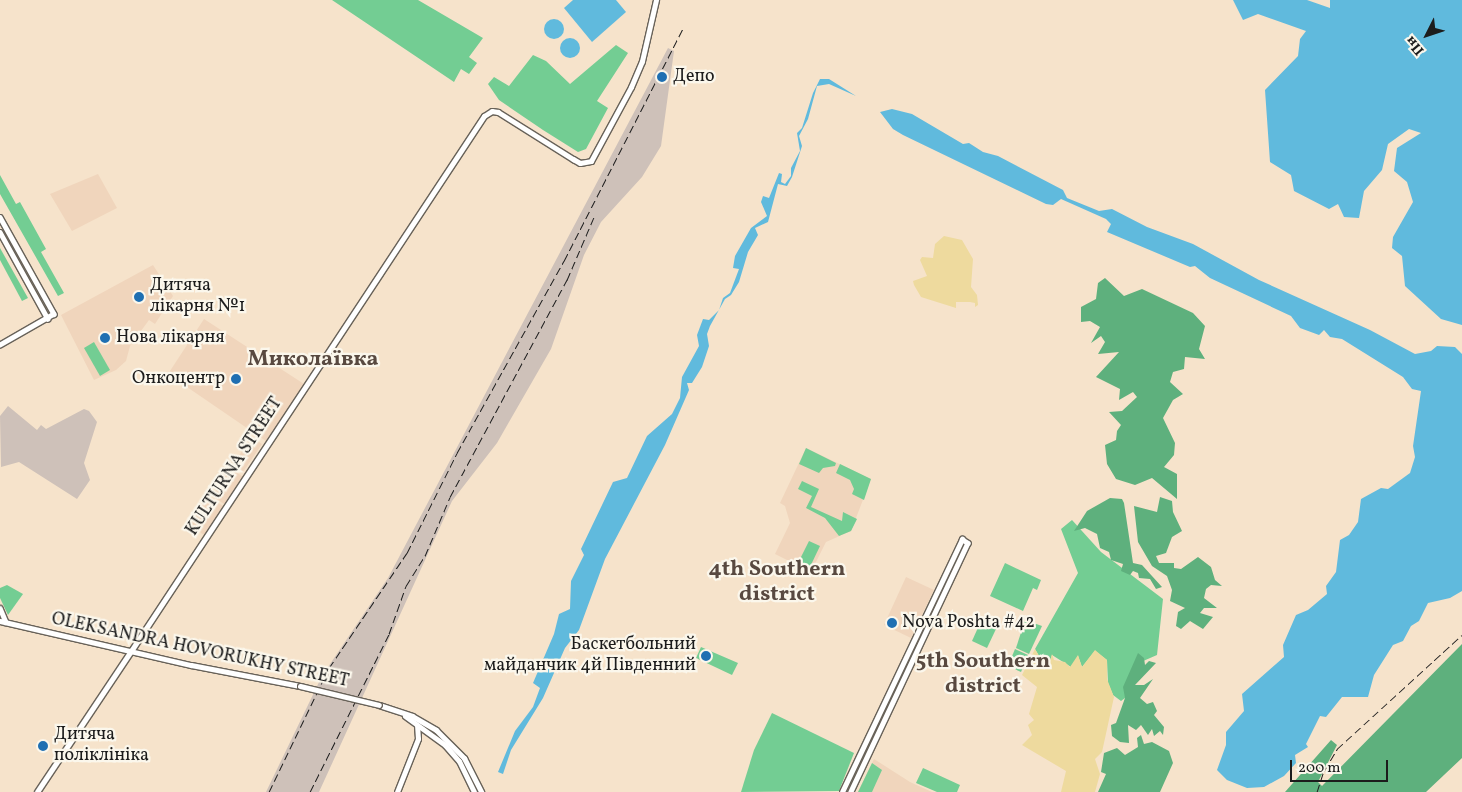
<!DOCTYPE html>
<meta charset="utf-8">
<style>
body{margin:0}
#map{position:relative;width:1462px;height:792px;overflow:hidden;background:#f6e3cb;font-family:Vollkorn,serif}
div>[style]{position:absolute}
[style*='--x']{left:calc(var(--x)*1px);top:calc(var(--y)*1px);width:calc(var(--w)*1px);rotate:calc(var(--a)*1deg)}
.built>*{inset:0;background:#f0d5bc}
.industrial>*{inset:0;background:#cec1b9}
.green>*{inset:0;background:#73cd93}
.forest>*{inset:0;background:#5eb07d}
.sand>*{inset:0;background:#eeda9e}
.water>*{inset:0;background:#60badd}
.round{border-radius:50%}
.roads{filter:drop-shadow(1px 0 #686259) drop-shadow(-1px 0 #686259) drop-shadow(0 1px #686259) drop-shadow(0 -1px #686259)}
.tertiary>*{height:4.5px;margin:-2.25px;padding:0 2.25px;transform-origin:2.25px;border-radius:2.25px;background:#fff}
.primary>*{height:5px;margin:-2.5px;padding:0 2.5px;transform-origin:2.5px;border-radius:2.5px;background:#fff}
.rail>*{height:1px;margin-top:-0.5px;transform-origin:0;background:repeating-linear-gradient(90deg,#1c1c1c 0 8px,transparent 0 12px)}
.bridges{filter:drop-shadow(1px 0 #686259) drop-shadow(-1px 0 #686259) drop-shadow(0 1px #686259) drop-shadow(0 -1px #686259)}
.primary-bridge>*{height:5px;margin:-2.5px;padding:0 2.5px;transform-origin:2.5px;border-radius:2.5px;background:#fff}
.dots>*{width:14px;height:14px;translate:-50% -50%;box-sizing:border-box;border:2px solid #fbf7ec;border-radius:50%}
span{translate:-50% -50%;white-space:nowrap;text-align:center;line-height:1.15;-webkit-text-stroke:4.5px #fbf7ec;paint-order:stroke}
.poi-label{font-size:18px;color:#1c1c1c}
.left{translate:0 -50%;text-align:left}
.right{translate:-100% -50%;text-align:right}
.street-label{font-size:18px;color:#1c1c1c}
.district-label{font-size:22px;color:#584940;font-weight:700}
.north{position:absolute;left:1402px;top:10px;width:50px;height:50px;-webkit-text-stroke:4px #fbf7ec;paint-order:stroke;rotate:229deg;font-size:14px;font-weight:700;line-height:20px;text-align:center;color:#1c1c1c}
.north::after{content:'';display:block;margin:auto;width:18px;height:22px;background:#1c1c1c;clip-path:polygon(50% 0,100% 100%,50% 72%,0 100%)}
.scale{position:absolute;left:1290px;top:760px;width:98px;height:22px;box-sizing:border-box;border:2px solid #1c1c1c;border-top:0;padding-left:6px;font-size:15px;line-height:18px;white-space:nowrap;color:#1c1c1c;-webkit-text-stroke:4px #fbf7ec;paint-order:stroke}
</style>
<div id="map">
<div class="built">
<i style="clip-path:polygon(98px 174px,117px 208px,72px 231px,50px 194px)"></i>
<i style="clip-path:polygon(153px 265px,173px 296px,155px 324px,149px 320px,130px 346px,126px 361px,116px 370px,94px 380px,61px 315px)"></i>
<i style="clip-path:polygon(204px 319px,304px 384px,266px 441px,168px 374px)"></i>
<i style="clip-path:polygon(251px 437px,262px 444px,243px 472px,233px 465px)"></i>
<i style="clip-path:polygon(806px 448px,871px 479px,851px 531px,826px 542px,811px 572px,775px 554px,790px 523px,785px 506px,780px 503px)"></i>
<i style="clip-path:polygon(231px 468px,243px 477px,224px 504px,212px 496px)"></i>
<i style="clip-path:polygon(205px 494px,223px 506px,204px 535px,186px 523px)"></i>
<i style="clip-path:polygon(906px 577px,934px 590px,911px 638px,884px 625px)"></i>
<i style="clip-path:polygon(874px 759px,910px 782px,932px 792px,858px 792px)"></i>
</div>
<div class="industrial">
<i style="clip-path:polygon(668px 48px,674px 51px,661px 146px,642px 177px,601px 222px,584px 255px,551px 349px,497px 443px,452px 501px,319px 792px,266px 792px,322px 676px,388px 578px)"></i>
<i style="clip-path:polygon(8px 406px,37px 430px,41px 425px,46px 429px,84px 409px,89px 411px,97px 422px,84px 463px,90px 480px,77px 499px,19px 462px,1px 467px,0 416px)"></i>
</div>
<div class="green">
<i style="clip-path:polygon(332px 0,418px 0,483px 38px,469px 57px,477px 63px,469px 74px,461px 69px,454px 82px)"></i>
<i style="clip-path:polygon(616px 45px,628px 53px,597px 101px,608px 108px,586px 149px,578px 152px,543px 130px,499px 100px,488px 84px,494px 77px,509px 86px,533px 55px,546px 61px,570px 84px)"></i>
<i style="clip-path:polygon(0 175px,16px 204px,20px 202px,46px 249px,41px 252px,64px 293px,58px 296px,0 194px)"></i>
<i style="clip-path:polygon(0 248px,28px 298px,22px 301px,0 260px)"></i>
<i style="clip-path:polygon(94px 342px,110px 370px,100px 376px,84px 348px)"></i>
<i style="clip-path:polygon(806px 448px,836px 463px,835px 466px,823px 468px,819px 473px,799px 464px)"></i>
<i style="clip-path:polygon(840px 464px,871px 479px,864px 500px,852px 494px,854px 489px,850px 480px,836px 473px)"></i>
<i style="clip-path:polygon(802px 481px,819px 489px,811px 507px,842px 521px,843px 512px,857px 519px,851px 531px,839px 536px,825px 518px,806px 508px,812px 496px,798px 489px)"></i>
<i style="clip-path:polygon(1072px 520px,1101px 552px,1163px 599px,1157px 655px,1134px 665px,1125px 698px,1121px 701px,1113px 695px,1108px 683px,1107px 660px,1095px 651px,1082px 667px,1078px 656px,1071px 667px,1052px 655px,1050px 661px,1042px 661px,1035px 649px,1078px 573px,1061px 529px)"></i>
<i style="clip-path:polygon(809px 541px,820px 546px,809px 569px,798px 563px)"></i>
<i style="clip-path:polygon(1005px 563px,1041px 580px,1037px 590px,1033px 588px,1023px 611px,990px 596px)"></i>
<i style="clip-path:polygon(7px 585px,23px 594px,8px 615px,0 598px,0 588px)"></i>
<i style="clip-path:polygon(1025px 620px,1042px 626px,1029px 654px,1016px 648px)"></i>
<i style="clip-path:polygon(981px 621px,996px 629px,987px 648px,972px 641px)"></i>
<i style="clip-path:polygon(701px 647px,738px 663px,732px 675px,696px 658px)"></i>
<i style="clip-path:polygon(1015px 649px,1028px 655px,1021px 672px,1008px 666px)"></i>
<i style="clip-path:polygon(772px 713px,854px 753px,839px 791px,741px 792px,754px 750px)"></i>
<i style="clip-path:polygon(872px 763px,882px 770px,872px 792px,858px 792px)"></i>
<i style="clip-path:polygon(923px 768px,960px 785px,957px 792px,937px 792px,916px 783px)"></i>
</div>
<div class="forest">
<i style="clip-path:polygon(1105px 278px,1124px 296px,1142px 289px,1193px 313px,1205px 326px,1199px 349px,1205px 359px,1185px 357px,1184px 369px,1173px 372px,1170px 382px,1183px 394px,1173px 400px,1163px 418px,1175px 443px,1174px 455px,1164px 467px,1177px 474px,1177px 499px,1152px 478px,1135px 485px,1116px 479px,1107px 464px,1105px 445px,1116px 440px,1117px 431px,1121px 425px,1109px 412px,1122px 411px,1137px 397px,1133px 392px,1119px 400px,1120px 389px,1096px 377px,1119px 352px,1098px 354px,1105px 342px,1101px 336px,1091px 343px,1100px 327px,1090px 321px,1081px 322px,1081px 307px,1096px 299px,1098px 283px)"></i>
<i style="clip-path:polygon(1160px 497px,1172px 501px,1173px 512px,1182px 531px,1172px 537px,1166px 553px,1156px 556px,1159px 563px,1174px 563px,1174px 568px,1181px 569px,1198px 557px,1211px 567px,1215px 580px,1222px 586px,1211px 585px,1206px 589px,1204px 598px,1217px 608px,1204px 608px,1200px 613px,1213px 617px,1203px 629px,1190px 621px,1181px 629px,1176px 626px,1178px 612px,1185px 608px,1170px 601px,1172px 590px,1167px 576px,1152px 566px,1138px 542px,1134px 506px,1157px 512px)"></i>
<i style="clip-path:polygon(1110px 498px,1122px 499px,1124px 503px,1133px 563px,1142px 565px,1162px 587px,1156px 589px,1150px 579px,1139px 578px,1138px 573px,1133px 571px,1130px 575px,1121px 571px,1123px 564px,1111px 560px,1109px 552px,1100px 548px,1097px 534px,1085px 528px,1074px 531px,1087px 511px)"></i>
<i style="clip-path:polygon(1462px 644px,1462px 758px,1426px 792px,1285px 792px,1331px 740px,1337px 745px,1318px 782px,1322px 786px)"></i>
<i style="clip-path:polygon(1138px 653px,1144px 658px,1145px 665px,1149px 661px,1156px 663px,1135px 685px,1144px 685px,1153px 679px,1140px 698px,1147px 704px,1153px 702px,1157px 711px,1154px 715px,1164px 727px,1163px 735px,1160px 731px,1154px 736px,1152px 729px,1148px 735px,1141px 725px,1136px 730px,1128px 725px,1129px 743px,1120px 742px,1112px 736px,1111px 725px,1116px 723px,1125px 698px,1123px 687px)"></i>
<i style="clip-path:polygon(1141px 735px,1144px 744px,1152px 742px,1169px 751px,1173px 763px,1160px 792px,1098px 792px,1106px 774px,1101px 772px,1104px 753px,1117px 748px,1125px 755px,1138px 747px,1137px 738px)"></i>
</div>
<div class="sand">
<i style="clip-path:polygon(944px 236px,962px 240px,973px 259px,971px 287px,977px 295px,978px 305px,975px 307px,975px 303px,970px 302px,956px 302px,956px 308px,921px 297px,914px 285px,913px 281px,927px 276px,920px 260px,922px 257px,933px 258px,935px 244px)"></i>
<i style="clip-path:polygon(1035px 649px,1042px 661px,1050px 661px,1052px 654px,1054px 660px,1065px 662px,1070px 667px,1078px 655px,1082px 667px,1095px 650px,1107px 660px,1107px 679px,1114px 697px,1102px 752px,1095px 759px,1100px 774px,1095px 792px,1061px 792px,1066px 771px,1022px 745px,1032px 735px,1028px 725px,1034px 720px,1029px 714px,1037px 687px,1022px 675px)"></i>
</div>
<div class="water">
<i style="clip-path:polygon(573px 0,616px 0,626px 12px,592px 42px,564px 8px)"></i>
<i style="clip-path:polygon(1233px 0,1307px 0,1330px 8px,1330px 0,1462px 0,1462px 325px,1441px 319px,1405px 286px,1402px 256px,1392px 248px,1393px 237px,1413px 202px,1407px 182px,1394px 171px,1397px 148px,1421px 133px,1409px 129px,1388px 144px,1382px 170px,1364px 191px,1359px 218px,1344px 217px,1338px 204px,1329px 209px,1294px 191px,1291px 175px,1270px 162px,1265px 90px,1298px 56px,1300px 39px,1306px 31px,1258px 14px,1243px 20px)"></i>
<i class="round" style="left:544px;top:19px;width:20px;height:20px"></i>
<i class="round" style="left:560px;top:38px;width:20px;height:20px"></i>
<i style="clip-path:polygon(820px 79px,829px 79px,856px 96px,829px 84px,817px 86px,808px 119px,799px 136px,802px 146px,792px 177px,787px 186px,778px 184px,768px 222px,755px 228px,758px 235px,748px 252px,739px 282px,731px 295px,725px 299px,710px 326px,707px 334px,709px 346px,702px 367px,692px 383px,687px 383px,689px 390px,665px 445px,605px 559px,579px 630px,565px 648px,543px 698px,511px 750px,503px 774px,498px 772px,515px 731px,533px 707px,540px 688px,533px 683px,554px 634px,559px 614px,570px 609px,571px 581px,584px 555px,581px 549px,613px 482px,627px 478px,647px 436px,672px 414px,680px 398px,682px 377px,699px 346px,697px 335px,703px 319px,709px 320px,719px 310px,723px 298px,730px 293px,739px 269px,733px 268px,735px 256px,751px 228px,767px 216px,761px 202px,763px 196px,769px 198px,779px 173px,782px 174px,781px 182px,785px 184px,791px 176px,791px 168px,800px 151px,797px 133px,802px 128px,813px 93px)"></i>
<i style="clip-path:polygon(892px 109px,912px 114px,963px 144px,969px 143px,983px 152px,998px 156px,1063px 190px,1067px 198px,1099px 211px,1112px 209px,1147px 227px,1193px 244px,1259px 280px,1370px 330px,1415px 354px,1431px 351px,1437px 346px,1455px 347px,1462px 354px,1462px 591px,1450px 598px,1428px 603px,1419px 621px,1411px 626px,1403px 641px,1393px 645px,1374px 675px,1368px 697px,1342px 697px,1326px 717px,1320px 716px,1306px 744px,1308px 747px,1295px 755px,1296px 763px,1284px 776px,1264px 787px,1247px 788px,1227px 780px,1217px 770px,1226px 745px,1226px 732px,1244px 711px,1242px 694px,1284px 657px,1283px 645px,1296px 615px,1308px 610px,1327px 594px,1326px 586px,1336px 572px,1340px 540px,1349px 535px,1358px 522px,1361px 499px,1381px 488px,1388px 489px,1410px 473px,1415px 457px,1413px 446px,1421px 391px,1412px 389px,1403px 377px,1342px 339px,1330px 337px,1324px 330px,1319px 335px,1300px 328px,1291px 316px,1210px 278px,1195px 266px,1190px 267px,1107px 232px,1111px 224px,1106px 219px,1061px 199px,1053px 205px,1046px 204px,903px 135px,893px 129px,880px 112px)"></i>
</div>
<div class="roads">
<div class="tertiary">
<i style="--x:0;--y:217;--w:111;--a:60.9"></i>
<i style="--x:54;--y:314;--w:62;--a:150.1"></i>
<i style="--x:0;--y:232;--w:99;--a:61.1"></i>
<i style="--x:0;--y:608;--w:15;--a:67"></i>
<i style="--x:37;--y:792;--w:169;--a:-56.3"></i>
<i style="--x:397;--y:792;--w:57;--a:-68.4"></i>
<i style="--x:418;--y:739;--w:13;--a:-94"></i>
<i style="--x:842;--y:792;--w:280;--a:-64.6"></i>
<i style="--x:962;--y:539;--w:7;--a:34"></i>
<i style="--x:968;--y:543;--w:275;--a:115.2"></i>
</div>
<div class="primary">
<i style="--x:0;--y:621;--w:196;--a:13"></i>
<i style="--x:191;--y:665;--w:111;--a:10.9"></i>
<i style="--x:131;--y:651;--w:641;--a:-56.58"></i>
<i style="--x:484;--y:116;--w:9;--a:-32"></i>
<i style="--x:492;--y:111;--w:6;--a:9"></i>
<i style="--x:498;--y:112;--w:89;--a:32.1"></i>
<i style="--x:573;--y:159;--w:8;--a:30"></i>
<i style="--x:580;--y:163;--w:11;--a:-10"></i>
<i style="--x:591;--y:161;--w:84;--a:-61.6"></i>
<i style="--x:631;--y:87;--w:28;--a:-67"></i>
<i style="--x:642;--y:61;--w:63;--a:-77.1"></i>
<i style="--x:379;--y:705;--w:35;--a:18"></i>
<i style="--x:412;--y:716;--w:28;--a:30"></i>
<i style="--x:436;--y:730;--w:40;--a:45"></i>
<i style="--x:464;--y:758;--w:38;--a:63"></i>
<i style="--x:405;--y:716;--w:49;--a:35.9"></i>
<i style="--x:445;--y:745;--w:21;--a:49"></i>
<i style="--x:459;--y:761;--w:34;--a:64"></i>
</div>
</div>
<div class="rail">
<i style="--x:269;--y:792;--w:138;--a:-64.2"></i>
<i style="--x:329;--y:668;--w:139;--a:-55.9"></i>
<i style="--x:407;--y:553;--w:112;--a:-63.4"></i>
<i style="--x:457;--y:453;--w:220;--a:-60.9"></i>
<i style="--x:564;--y:261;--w:262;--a:-62.9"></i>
<i style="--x:310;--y:792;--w:177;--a:-63.4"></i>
<i style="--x:389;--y:634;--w:51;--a:-70.5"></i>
<i style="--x:406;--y:586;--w:36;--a:-58"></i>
<i style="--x:425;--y:556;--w:64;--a:-67"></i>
<i style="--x:450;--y:497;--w:247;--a:-61.7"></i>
<i style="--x:567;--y:280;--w:69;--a:-66.8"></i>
<i style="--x:1317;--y:792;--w:22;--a:-72"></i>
<i style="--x:1324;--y:771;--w:26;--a:-59"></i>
<i style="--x:1337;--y:749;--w:169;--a:-42.4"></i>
</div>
<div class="bridges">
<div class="primary-bridge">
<i style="--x:300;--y:686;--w:81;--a:13.5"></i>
</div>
</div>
<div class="dots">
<i style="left:662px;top:77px;background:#1f6fb2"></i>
<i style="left:139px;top:297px;background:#1f6fb2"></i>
<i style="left:105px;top:338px;background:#1f6fb2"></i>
<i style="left:236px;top:379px;background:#1f6fb2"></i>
<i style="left:892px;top:623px;background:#1f6fb2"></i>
<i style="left:706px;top:656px;background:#1f6fb2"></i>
<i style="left:43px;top:746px;background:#1f6fb2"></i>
</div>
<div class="poi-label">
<span class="left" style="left:673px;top:77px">Депо</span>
<span class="left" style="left:150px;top:297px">Дитяча<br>лікарня №1</span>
<span class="left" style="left:116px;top:338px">Нова лікарня</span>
<span class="right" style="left:225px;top:379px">Онкоцентр</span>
<span class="left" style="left:902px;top:623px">Nova Poshta #42</span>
<span class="right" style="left:696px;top:656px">Баскетбольний<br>майданчик 4й Південний</span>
<span class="left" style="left:54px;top:746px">Дитяча<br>поліклініка</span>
</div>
<div class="street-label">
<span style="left:235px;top:467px;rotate:-57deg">KULTURNA STREET</span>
<span style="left:200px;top:651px;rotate:12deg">OLEKSANDRA HOVORUKHY STREET</span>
</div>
<div class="district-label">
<span style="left:313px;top:360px">Миколаївка</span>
<span style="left:777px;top:582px">4th Southern<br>district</span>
<span style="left:983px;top:674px">5th Southern<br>district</span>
</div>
<div class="north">Пн</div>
<div class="scale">200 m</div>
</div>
